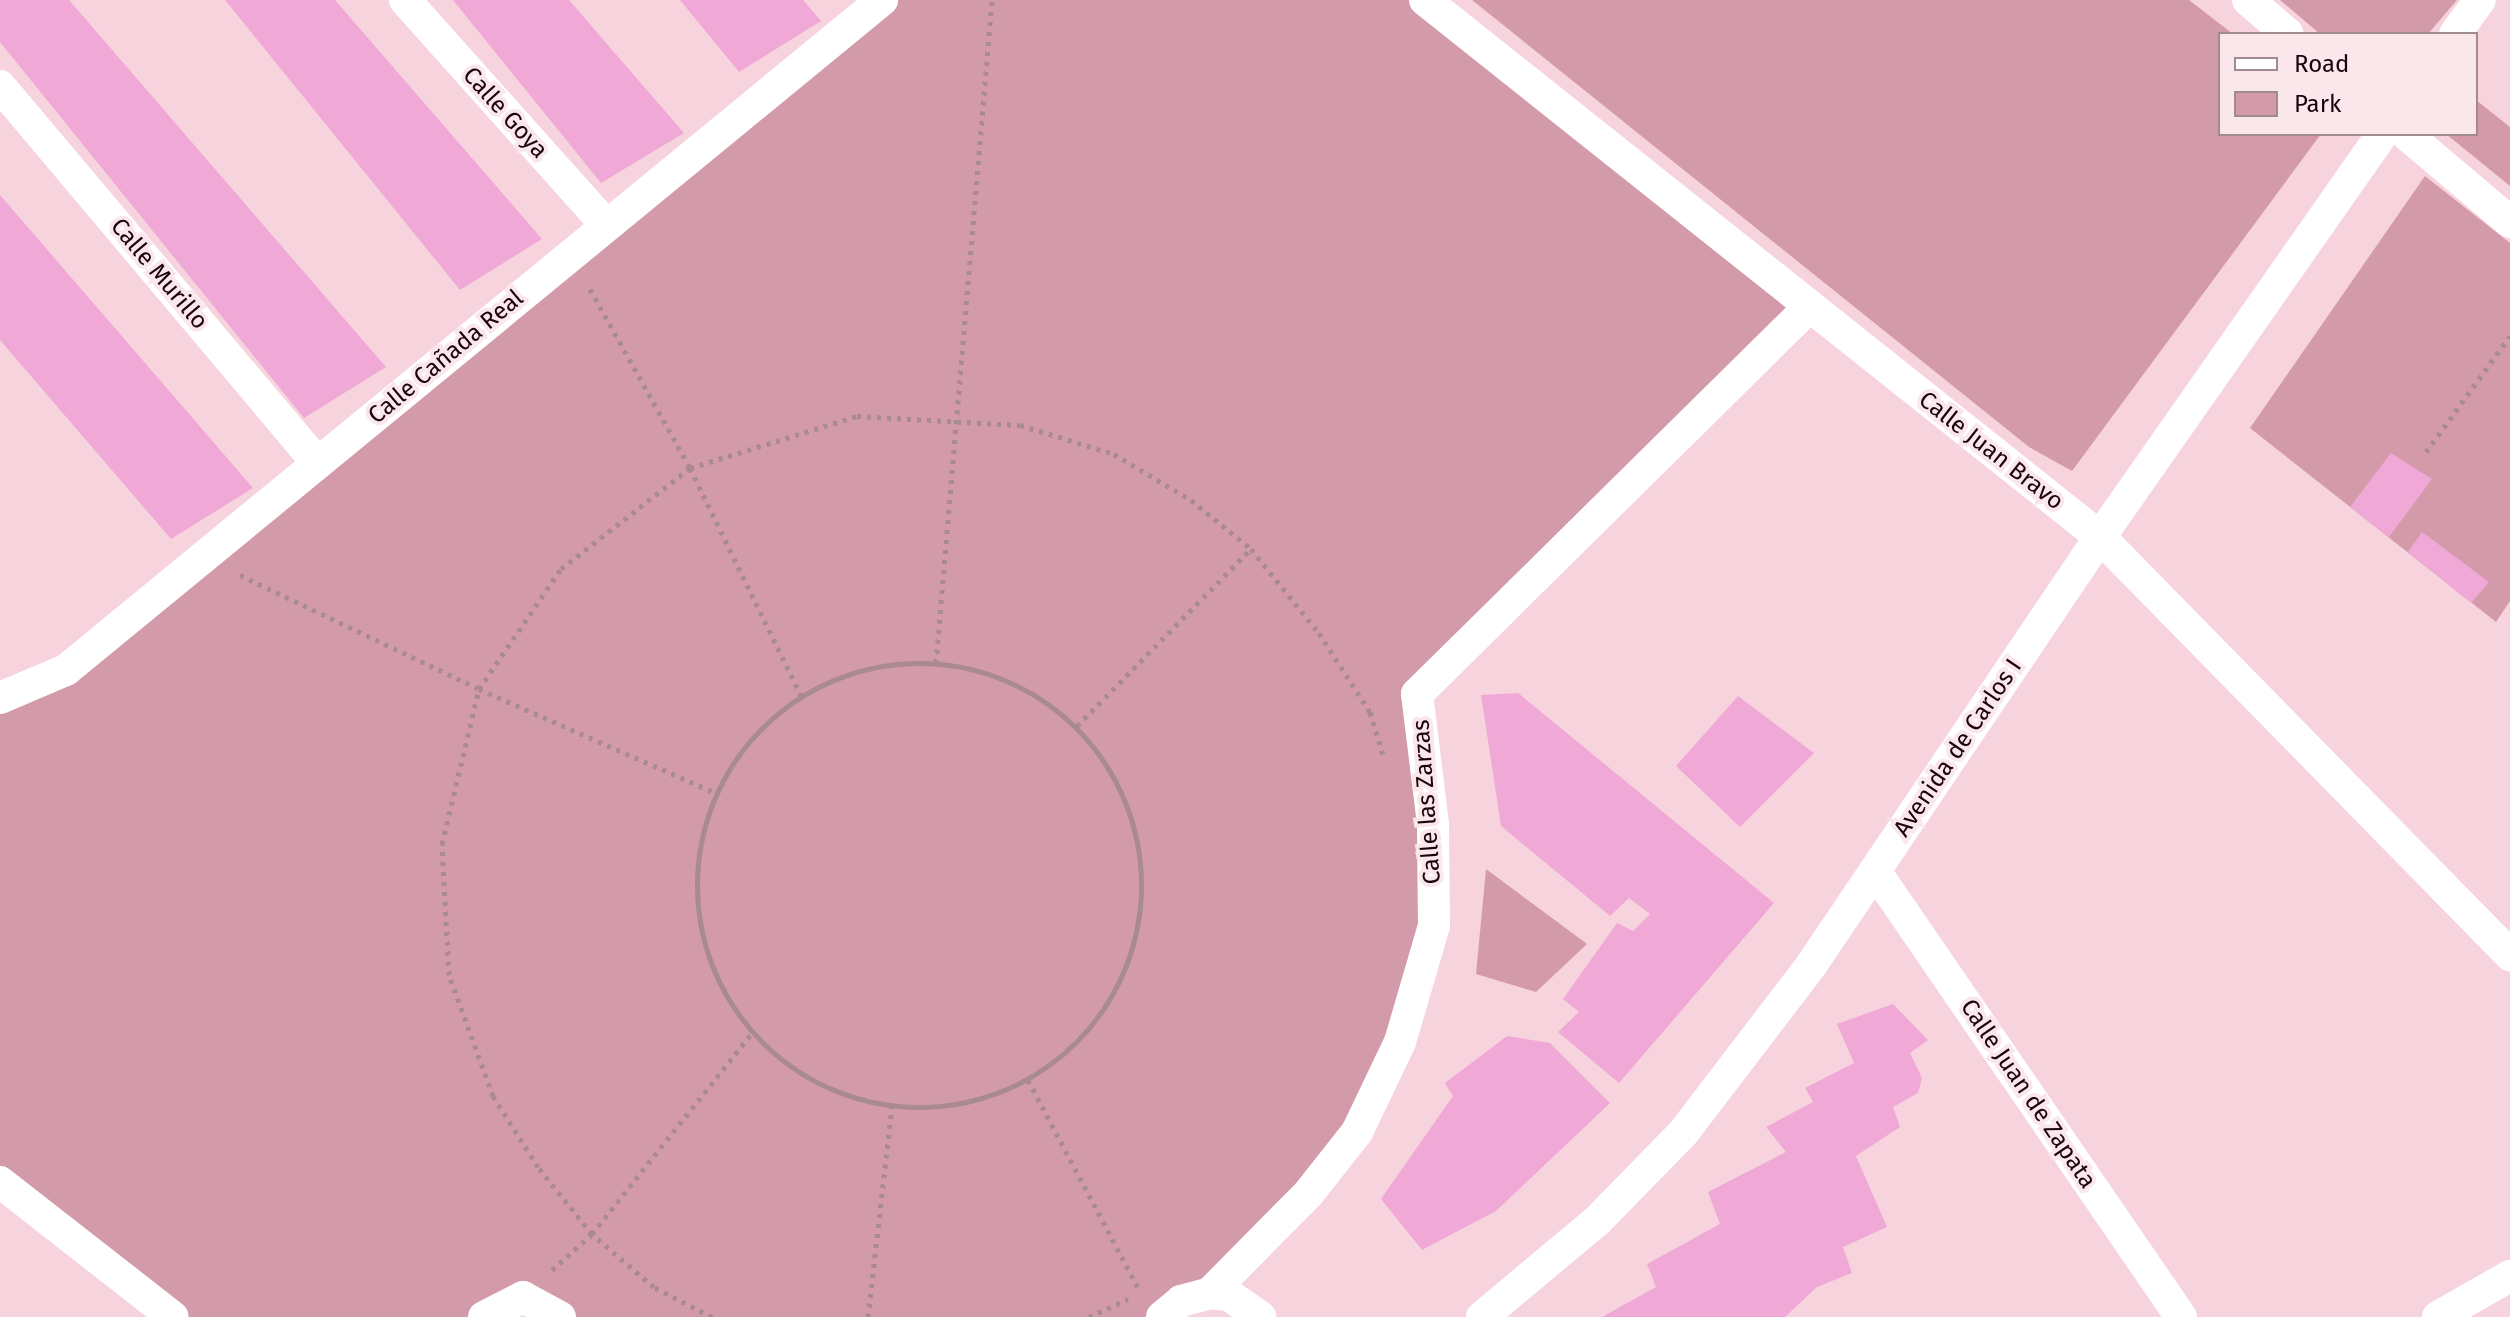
<!DOCTYPE html>
<meta charset="utf-8">
<style>
body{margin:0}
#map{position:relative;width:2510px;height:1317px;overflow:hidden;background:#f7d4dd;font-family:"Fira Sans",sans-serif}
div>[style]{position:absolute}
[style*='--x']{left:calc(var(--x)*1px);top:calc(var(--y)*1px);width:calc(var(--w)*1px);rotate:calc(var(--a)*1deg)}
.green>*{inset:0;background:#d39aaa}
.building>*{inset:0;background:#f0a8d6}
.path>*{height:5px;margin-top:-2.5px;transform-origin:0;background:repeating-linear-gradient(90deg,#a98992 0 4px,transparent 0 10px)}
.path>.ring{margin:-2.5px;padding:0;box-sizing:content-box;background:none;border:5px solid #a98992;border-radius:50%}
.street>*{height:32px;margin:-16px;padding:0 16px;transform-origin:16px;border-radius:16px;background:#fff}
span{translate:-50% -50%;white-space:nowrap;text-align:center;line-height:1.15;-webkit-text-stroke:8px #f9e7eb;paint-order:stroke}
.street-label{font-size:24px;color:#1c020b}
.legend{position:absolute;left:2218px;top:32px;width:260px;height:104px;box-sizing:border-box;background:#f9e7eb;border:2px solid #a18b91;margin:0;padding:10px 14px;list-style:none;font-size:24px;color:#1c020b}
.legend li{display:flex;align-items:center;gap:16px;height:40px}
.legend b{width:40px;border:2px solid #a18b91}
</style>
<div id="map">
<div class="green">
<i style="clip-path:polygon(875px 0,1425px 0,1809px 307px,1418px 694px,1434px 926px,1357px 1132px,1162px 1317px,560px 1317px,523px 1297px,484px 1317px,173px 1317px,0 1182px,0 698px,67px 670px)"></i>
<i style="clip-path:polygon(1472px 0,2189px 0,2233px 34px,2220px 34px,2220px 134px,2321px 134px,2072px 471px,2029px 447px)"></i>
<i style="clip-path:polygon(2280px 0,2457px 0,2428px 34px,2320px 34px)"></i>
<i style="clip-path:polygon(2476px 100px,2510px 127px,2510px 186px,2446px 134px,2476px 134px)"></i>
<i style="clip-path:polygon(2425px 176px,2510px 243px,2510px 601px,2496px 622px,2250px 428px)"></i>
<i style="clip-path:polygon(1486px 869px,1587px 944px,1536px 992px,1476px 974px)"></i>
</div>
<div class="building">
<i style="clip-path:polygon(0 0,69px 0,386px 367px,304px 418px,0 42px)"></i>
<i style="clip-path:polygon(225px 0,335px 0,542px 239px,460px 290px)"></i>
<i style="clip-path:polygon(453px 0,569px 0,684px 133px,601px 183px)"></i>
<i style="clip-path:polygon(680px 0,803px 0,821px 21px,739px 72px)"></i>
<i style="clip-path:polygon(0 195px,253px 488px,171px 539px,0 340px)"></i>
<i style="clip-path:polygon(2391px 453px,2432px 479px,2389px 537px,2350px 507px)"></i>
<i style="clip-path:polygon(2422px 532px,2489px 582px,2471px 603px,2408px 552px)"></i>
<i style="clip-path:polygon(1518px 693px,1774px 903px,1619px 1083px,1558px 1032px,1579px 1012px,1563px 999px,1617px 923px,1633px 931px,1650px 914px,1629px 898px,1610px 916px,1501px 826px,1481px 695px)"></i>
<i style="clip-path:polygon(1738px 696px,1814px 753px,1740px 827px,1676px 766px)"></i>
<i style="clip-path:polygon(1893px 1004px,1928px 1040px,1910px 1053px,1922px 1078px,1918px 1093px,1893px 1107px,1900px 1127px,1856px 1156px,1887px 1227px,1843px 1247px,1852px 1273px,1817px 1287px,1785px 1317px,1602px 1317px,1656px 1287px,1647px 1264px,1720px 1224px,1708px 1192px,1786px 1152px,1766px 1127px,1813px 1102px,1805px 1088px,1854px 1063px,1837px 1024px)"></i>
<i style="clip-path:polygon(1507px 1036px,1550px 1043px,1610px 1103px,1496px 1211px,1422px 1250px,1381px 1199px,1453px 1096px,1445px 1083px)"></i>
</div>
<div class="path">
<i style="--x:590;--y:289;--w:205;--a:60.8"></i>
<i style="--x:690;--y:468;--w:254;--a:64"></i>
<i style="--x:2426;--y:452;--w:143;--a:-54.1"></i>
<i style="--x:240;--y:575;--w:265;--a:25.5"></i>
<i style="--x:479;--y:689;--w:259;--a:23.7"></i>
<i style="--x:936;--y:663;--w:665;--a:-85.17"></i>
<i class="ring" style="left:697px;top:663px;width:439px;height:439px"></i>
<i style="--x:1077;--y:726;--w:248;--a:-45.5"></i>
<i style="--x:1028;--y:1080;--w:235;--a:62.1"></i>
<i style="--x:552;--y:1270;--w:54;--a:-42"></i>
<i style="--x:592;--y:1234;--w:257;--a:-51.5"></i>
<i style="--x:712;--y:1317;--w:65;--a:-152.7"></i>
<i style="--x:654;--y:1287;--w:82;--a:-139.5"></i>
<i style="--x:592;--y:1234;--w:86;--a:-128.9"></i>
<i style="--x:538;--y:1167;--w:84;--a:-122.4"></i>
<i style="--x:493;--y:1096;--w:129;--a:-110"></i>
<i style="--x:449;--y:975;--w:131;--a:-93.1"></i>
<i style="--x:442;--y:844;--w:159;--a:-76.6"></i>
<i style="--x:479;--y:689;--w:145;--a:-55.7"></i>
<i style="--x:561;--y:569;--w:164;--a:-38.1"></i>
<i style="--x:690;--y:468;--w:175;--a:-17.3"></i>
<i style="--x:857;--y:416;--w:163;--a:3.2"></i>
<i style="--x:1020;--y:425;--w:98;--a:17.1"></i>
<i style="--x:1114;--y:454;--w:90;--a:30.9"></i>
<i style="--x:1191;--y:500;--w:77;--a:39.2"></i>
<i style="--x:1251;--y:549;--w:108;--a:51"></i>
<i style="--x:1319;--y:633;--w:94;--a:57.2"></i>
<i style="--x:1370;--y:712;--w:48;--a:73.1"></i>
<i style="--x:868;--y:1317;--w:212;--a:-83.5"></i>
<i style="--x:1089;--y:1317;--w:43;--a:-24.8"></i>
</div>
<div class="street">
<i style="--x:405;--y:0;--w:302;--a:48.2"></i>
<i style="--x:1425;--y:0;--w:863;--a:38.5"></i>
<i style="--x:2100;--y:537;--w:586;--a:45.55"></i>
<i style="--x:2248;--y:0;--w:52;--a:40.4"></i>
<i style="--x:2455;--y:34;--w:42;--a:-53.7"></i>
<i style="--x:0;--y:86;--w:493;--a:49.9"></i>
<i style="--x:2406;--y:134;--w:136;--a:40.2"></i>
<i style="--x:0;--y:698;--w:72;--a:-23"></i>
<i style="--x:66;--y:670;--w:1056;--a:-39.39"></i>
<i style="--x:1875;--y:871;--w:541;--a:55.55"></i>
<i style="--x:0;--y:1182;--w:219;--a:38"></i>
<i style="--x:1210;--y:1293;--w:139;--a:-45.3"></i>
<i style="--x:1308;--y:1194;--w:79;--a:-51.7"></i>
<i style="--x:1357;--y:1132;--w:100;--a:-64.5"></i>
<i style="--x:1400;--y:1042;--w:121;--a:-73.7"></i>
<i style="--x:1434;--y:926;--w:102;--a:-90.6"></i>
<i style="--x:1433;--y:824;--w:131;--a:-97"></i>
<i style="--x:1417;--y:694;--w:551;--a:-44.63"></i>
<i style="--x:484;--y:1317;--w:44;--a:-27.1"></i>
<i style="--x:523;--y:1297;--w:42;--a:28.4"></i>
<i style="--x:1162;--y:1317;--w:25;--a:-40"></i>
<i style="--x:1181;--y:1301;--w:30;--a:-15"></i>
<i style="--x:1210;--y:1293;--w:19;--a:6"></i>
<i style="--x:1229;--y:1295;--w:38;--a:35"></i>
<i style="--x:1482;--y:1317;--w:150;--a:-39.9"></i>
<i style="--x:1597;--y:1221;--w:123;--a:-45.7"></i>
<i style="--x:1683;--y:1133;--w:213;--a:-52.6"></i>
<i style="--x:1812;--y:964;--w:515;--a:-56"></i>
<i style="--x:2100;--y:537;--w:492;--a:-55"></i>
<i style="--x:2438;--y:1317;--w:83;--a:-29.7"></i>
</div>
<div class="street-label">
<span style="left:505px;top:113px;rotate:48deg">Calle Goya</span>
<span style="left:159px;top:274px;rotate:50deg">Calle Murillo</span>
<span style="left:446px;top:357px;rotate:-40deg">Calle Cañada Real</span>
<span style="left:1991px;top:451px;rotate:38deg">Calle Juan Bravo</span>
<span style="left:1958px;top:748px;rotate:-56deg">Avenida de Carlos I</span>
<span style="left:1427px;top:802px;rotate:-94deg">Calle las Zarzas</span>
<span style="left:2028px;top:1094px;rotate:56deg">Calle Juan de Zapata</span>
</div>
<ul class="legend">
<li><b style="height:10px;background:#fff"></b>Road</li>
<li><b style="height:22px;background:#d39aaa"></b>Park</li>
</ul>
</div>
